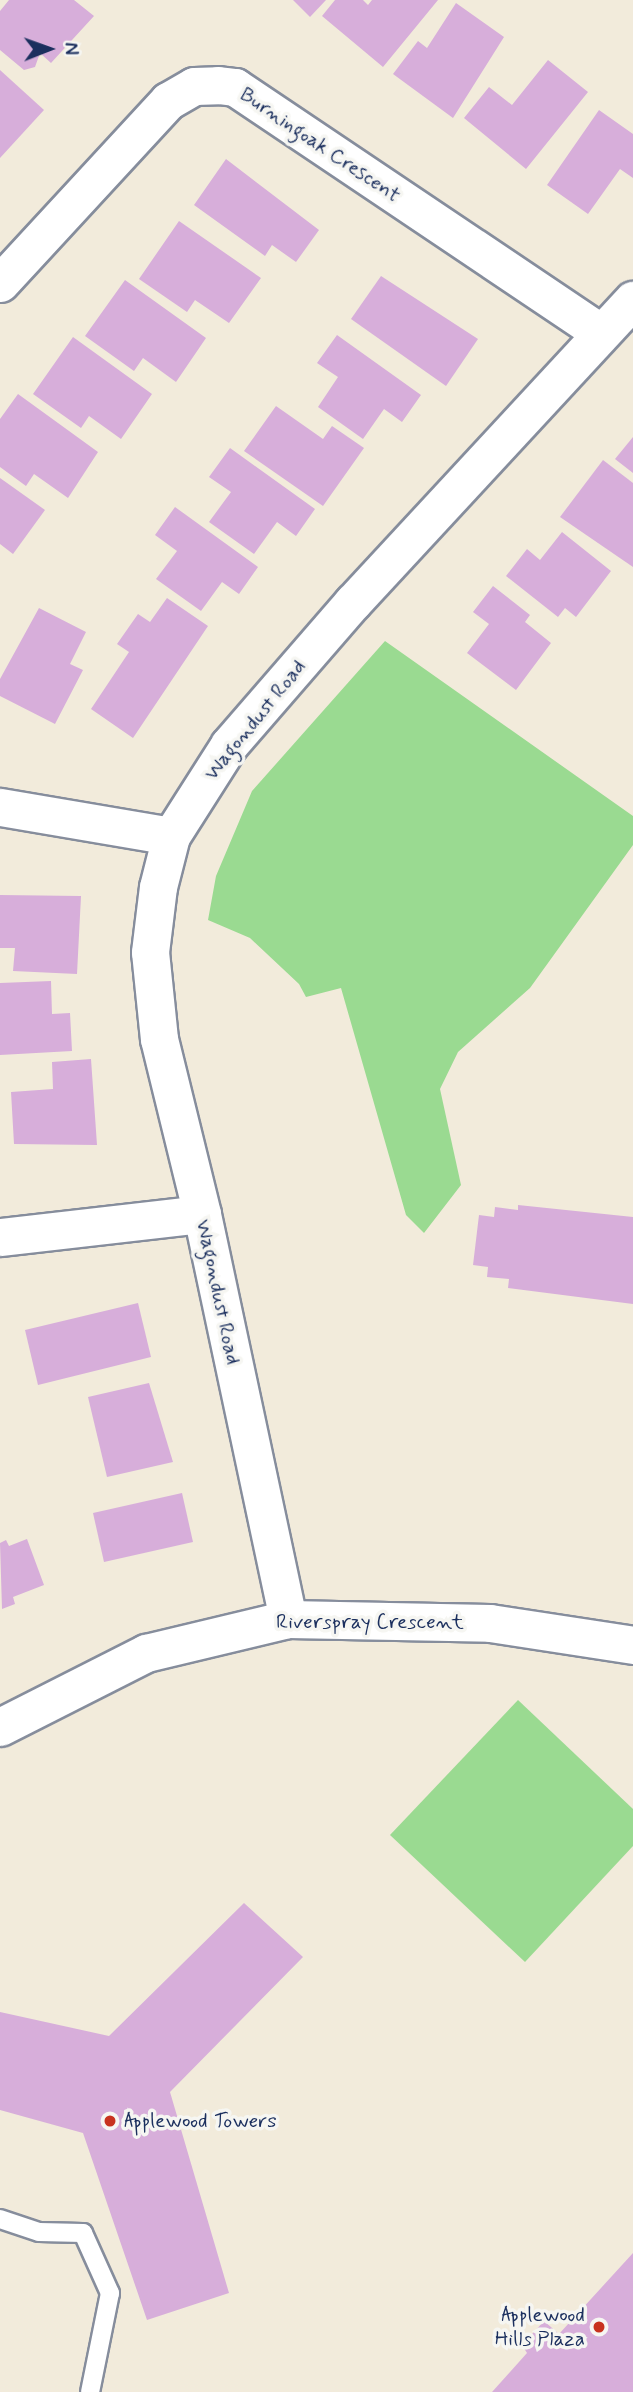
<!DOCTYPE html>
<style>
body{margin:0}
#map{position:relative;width:633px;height:2392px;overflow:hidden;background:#f2ebdb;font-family:Mynerve,sans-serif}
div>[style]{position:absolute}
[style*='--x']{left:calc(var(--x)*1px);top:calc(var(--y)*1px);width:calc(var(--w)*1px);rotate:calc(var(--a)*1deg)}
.green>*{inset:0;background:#9ada91}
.building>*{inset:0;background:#d7aeda}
.roads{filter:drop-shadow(2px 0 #868d9c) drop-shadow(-2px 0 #868d9c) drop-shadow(0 2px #868d9c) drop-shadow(0 -2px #868d9c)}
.lane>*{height:18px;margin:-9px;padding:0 9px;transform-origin:9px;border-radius:9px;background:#fff}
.street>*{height:37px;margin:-18.5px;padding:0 18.5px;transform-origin:18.5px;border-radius:18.5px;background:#fff}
.dots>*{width:19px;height:19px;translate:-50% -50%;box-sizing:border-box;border:4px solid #f6f6f2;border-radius:50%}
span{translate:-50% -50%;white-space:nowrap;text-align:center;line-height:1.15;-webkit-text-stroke:7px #f6f6f2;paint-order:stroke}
.street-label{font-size:21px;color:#1b2f5e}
.poi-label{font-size:21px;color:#1b2f5e}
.left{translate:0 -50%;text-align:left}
.right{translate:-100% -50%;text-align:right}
.north{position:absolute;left:14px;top:14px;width:70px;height:70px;-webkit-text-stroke:5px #f6f6f2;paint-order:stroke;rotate:89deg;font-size:19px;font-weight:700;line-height:28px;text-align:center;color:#1b2f5e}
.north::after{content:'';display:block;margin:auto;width:24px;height:32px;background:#1b2f5e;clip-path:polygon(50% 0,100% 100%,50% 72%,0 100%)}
</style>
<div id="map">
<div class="green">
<i style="clip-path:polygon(385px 641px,633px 816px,633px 845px,530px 988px,458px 1052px,440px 1089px,461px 1185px,424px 1233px,406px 1215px,341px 988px,306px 997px,299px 984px,250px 938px,208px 920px,216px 876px,252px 791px)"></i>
<i style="clip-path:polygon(518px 1700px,633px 1809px,633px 1846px,525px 1962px,390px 1835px)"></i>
</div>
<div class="building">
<i style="clip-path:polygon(9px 0,74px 0,94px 16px,51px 63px,40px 53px,35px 67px,24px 70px,0 50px,0 11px)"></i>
<i style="clip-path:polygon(293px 0,326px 0,310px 17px)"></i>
<i style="clip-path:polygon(335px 0,363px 0,368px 5px,372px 0,438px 0,383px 67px,322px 16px)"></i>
<i style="clip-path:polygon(456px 3px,504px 37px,453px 118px,393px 74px,418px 41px,427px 48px)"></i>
<i style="clip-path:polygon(548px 60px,588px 92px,526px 169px,464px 118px,489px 87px,512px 105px)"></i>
<i style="clip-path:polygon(0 70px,44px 110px,0 158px)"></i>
<i style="clip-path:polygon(599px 110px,633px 134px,633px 178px,620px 169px,588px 214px,547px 185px)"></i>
<i style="clip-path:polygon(226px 159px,319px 230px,296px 262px,272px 245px,265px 256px,194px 205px)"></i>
<i style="clip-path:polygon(179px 221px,261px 278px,229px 323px,195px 300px,187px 312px,139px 279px)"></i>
<i style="clip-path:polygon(381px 276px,478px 339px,446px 386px,351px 319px)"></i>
<i style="clip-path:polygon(125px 280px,206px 338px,176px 382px,143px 358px,134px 371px,85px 336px)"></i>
<i style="clip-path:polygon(337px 335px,421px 395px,402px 422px,384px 409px,363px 439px,318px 407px,338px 377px,317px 363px)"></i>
<i style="clip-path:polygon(73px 337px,152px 394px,121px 439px,89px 416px,81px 428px,33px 394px)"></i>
<i style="clip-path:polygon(18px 394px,98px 452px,68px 498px,34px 474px,26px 486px,0 467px,0 419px)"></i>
<i style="clip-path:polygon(276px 406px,323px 439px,332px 426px,364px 448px,323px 506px,244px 451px)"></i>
<i style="clip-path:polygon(633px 437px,633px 473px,615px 459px)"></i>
<i style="clip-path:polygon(230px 448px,315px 509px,296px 536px,277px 522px,254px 554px,209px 522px,231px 492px,209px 477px)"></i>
<i style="clip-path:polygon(603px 460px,633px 483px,633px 567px,560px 517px)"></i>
<i style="clip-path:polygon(0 478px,45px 510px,13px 554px,0 544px)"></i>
<i style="clip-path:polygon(175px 507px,258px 567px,239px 594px,222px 582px,201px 611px,156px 579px,177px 551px,155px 535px)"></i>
<i style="clip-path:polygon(562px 532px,611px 571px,576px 617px,565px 608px,558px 617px,506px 576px,527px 549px,540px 560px)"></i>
<i style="clip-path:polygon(493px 586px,530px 615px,525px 622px,551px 643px,516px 690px,467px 653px,489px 624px,473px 612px)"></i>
<i style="clip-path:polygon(167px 598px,208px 626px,133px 738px,91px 709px,129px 652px,117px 644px,138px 614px,150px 622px)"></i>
<i style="clip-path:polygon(39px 608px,86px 632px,70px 664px,83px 670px,55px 724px,0 696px,0 679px)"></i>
<i style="clip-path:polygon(0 895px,81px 896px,77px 974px,13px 971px,15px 948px,0 948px)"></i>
<i style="clip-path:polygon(51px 981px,52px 1014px,70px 1013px,72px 1051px,0 1055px,0 983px)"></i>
<i style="clip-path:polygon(91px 1059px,97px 1145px,14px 1144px,11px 1092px,53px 1089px,52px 1062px)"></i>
<i style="clip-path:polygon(518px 1205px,633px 1217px,633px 1304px,508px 1288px,509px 1279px,487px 1277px,488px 1267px,473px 1265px,479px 1215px,494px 1217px,495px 1207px,518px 1210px)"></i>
<i style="clip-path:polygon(138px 1303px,151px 1357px,38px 1385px,25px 1330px)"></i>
<i style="clip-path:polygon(149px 1383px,173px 1462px,107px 1477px,88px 1397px)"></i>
<i style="clip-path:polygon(182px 1493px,193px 1542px,104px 1562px,93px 1513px)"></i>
<i style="clip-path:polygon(27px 1539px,44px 1585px,13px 1597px,15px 1604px,2px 1609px,0 1543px,6px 1540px,9px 1546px)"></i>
<i style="clip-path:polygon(244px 1903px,303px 1957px,170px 2092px,229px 2293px,147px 2320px,83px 2133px,0 2110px,0 2012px,109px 2036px)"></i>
<i style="clip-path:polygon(633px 2253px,633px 2392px,492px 2392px,527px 2353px,522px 2345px,544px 2321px,559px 2334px)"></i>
</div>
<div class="roads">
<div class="lane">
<i style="--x:0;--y:2219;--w:41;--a:18.4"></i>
<i style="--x:39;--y:2232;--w:44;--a:1.3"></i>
<i style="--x:83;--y:2233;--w:66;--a:65.8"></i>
<i style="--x:110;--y:2293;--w:101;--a:101.4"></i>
</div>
<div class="street">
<i style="--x:0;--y:283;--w:248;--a:-47.3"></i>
<i style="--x:168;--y:101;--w:30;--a:-30"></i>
<i style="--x:194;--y:86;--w:24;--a:-2"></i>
<i style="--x:218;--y:85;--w:17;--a:7"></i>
<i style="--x:235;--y:87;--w:440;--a:33.9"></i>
<i style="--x:0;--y:807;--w:173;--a:9.6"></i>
<i style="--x:0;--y:1237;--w:203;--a:-6.5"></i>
<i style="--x:288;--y:1619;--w:414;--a:-102"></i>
<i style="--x:202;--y:1214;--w:180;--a:-103.8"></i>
<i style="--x:159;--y:1039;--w:87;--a:-95.9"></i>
<i style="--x:150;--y:952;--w:65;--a:-83"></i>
<i style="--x:158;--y:887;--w:53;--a:-75.7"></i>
<i style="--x:171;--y:836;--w:108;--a:-57.5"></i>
<i style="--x:229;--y:745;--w:189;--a:-49.1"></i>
<i style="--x:353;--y:602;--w:412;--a:-47.2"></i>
<i style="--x:0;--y:1727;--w:164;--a:-26.9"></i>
<i style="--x:146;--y:1653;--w:146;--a:-13.5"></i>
<i style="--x:288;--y:1619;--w:202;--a:1.1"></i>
<i style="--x:490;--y:1623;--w:145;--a:8.7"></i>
</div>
</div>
<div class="dots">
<i style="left:110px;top:2121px;background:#c8321e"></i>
<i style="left:599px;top:2327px;background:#c8321e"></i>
</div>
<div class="street-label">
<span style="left:320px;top:145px;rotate:34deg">Burningoak Crescent</span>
<span style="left:255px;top:720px;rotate:-51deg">Wagondust Road</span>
<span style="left:218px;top:1292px;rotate:78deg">Wagondust Road</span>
<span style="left:370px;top:1622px">Riverspray Crescent</span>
</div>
<div class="poi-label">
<span class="left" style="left:124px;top:2121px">Applewood Towers</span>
<span class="right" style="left:585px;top:2327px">Applewood<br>Hills Plaza</span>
</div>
<div class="north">N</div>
</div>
